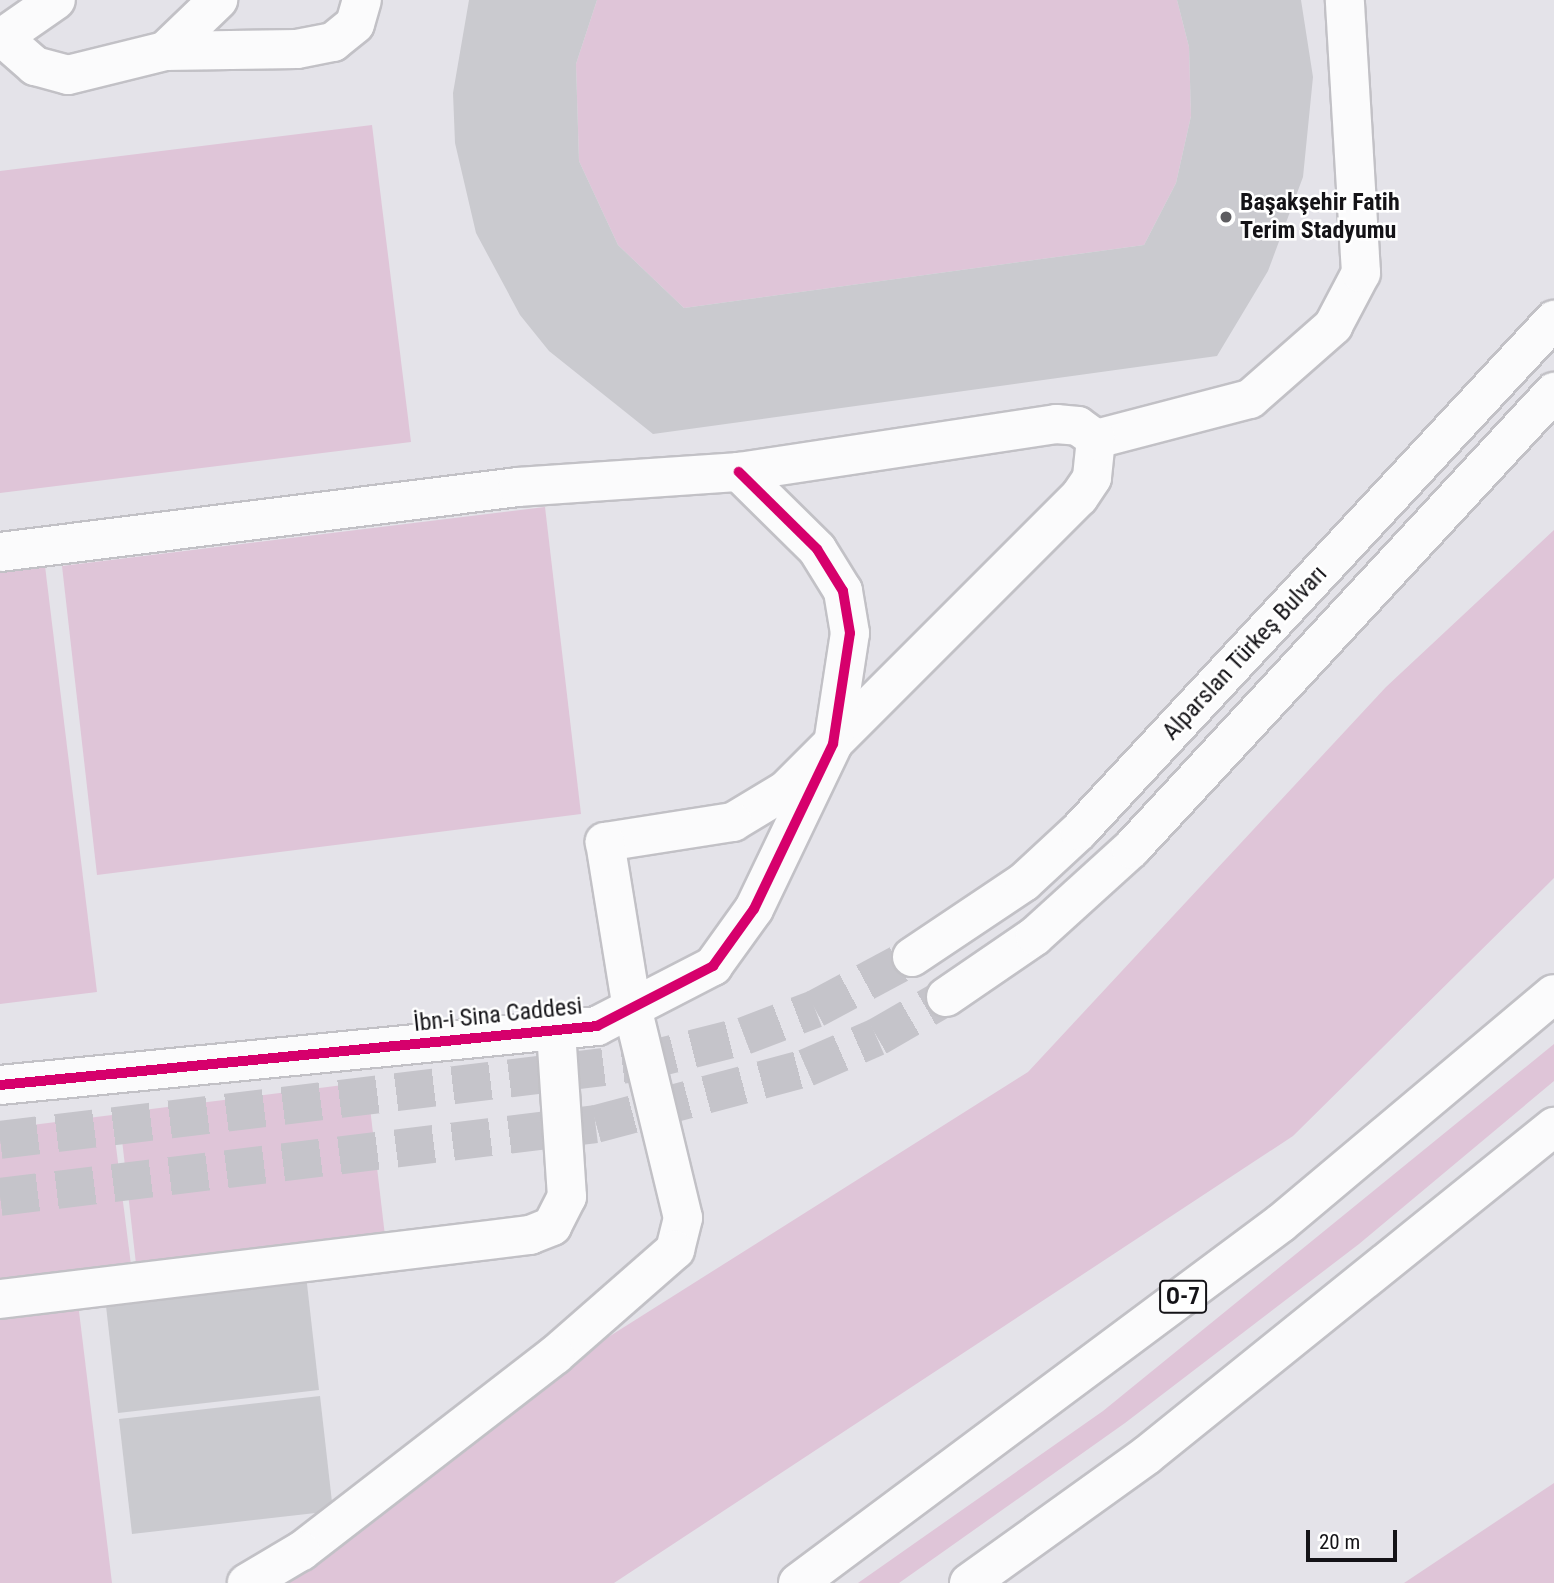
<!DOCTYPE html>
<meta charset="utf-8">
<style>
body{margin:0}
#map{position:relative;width:1554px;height:1583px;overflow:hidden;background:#e4e3e9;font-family:"Roboto Condensed",sans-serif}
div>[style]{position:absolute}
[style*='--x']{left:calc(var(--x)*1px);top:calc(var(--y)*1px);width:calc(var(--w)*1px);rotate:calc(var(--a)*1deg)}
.green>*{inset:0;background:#dfc5d8}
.building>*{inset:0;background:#cacacf}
.major-tunnel>*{height:38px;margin-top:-19px;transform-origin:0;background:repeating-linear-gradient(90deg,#c5c4ca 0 38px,transparent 0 57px)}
.roads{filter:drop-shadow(2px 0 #c2c1c6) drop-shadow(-2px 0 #c2c1c6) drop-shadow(0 2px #c2c1c6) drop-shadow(0 -2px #c2c1c6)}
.minor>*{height:38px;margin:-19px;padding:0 19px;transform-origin:19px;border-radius:19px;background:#fbfbfc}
.major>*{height:38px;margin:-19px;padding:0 19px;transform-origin:19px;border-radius:19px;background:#fbfbfc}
.highway>*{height:38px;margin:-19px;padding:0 19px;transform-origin:19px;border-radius:19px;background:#fbfbfc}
.cycleway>*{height:10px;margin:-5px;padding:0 5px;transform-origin:5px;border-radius:5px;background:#d6006c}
.dots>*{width:19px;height:19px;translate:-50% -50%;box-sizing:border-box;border:4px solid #fff;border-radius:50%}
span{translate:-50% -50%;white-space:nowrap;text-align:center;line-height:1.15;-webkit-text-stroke:5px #fff;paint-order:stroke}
.shield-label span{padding:2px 5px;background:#fff;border:2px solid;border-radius:5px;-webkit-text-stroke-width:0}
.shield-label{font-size:23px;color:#141317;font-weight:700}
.poi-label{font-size:24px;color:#141317;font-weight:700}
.left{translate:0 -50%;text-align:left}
.street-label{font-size:24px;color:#141317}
.scale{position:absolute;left:1306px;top:1530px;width:91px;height:32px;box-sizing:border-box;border:4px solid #141317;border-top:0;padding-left:9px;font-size:21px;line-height:24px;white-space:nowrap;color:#141317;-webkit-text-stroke:5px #fff;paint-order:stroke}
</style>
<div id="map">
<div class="green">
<i style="clip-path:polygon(597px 0,1177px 0,1189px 47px,1191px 116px,1176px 183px,1144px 245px,684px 308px,618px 245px,579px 161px,576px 64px)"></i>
<i style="clip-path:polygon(372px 125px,411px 442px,0 493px,0 171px)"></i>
<i style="clip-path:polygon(545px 507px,581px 814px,97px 875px,62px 566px)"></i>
<i style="clip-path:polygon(1554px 530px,1554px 878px,1293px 1136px,614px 1583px,278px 1583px,583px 1353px,1028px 1072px,1386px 687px)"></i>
<i style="clip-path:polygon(45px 566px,97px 992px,0 1004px,0 571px)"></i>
<i style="clip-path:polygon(1554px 1044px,1554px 1081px,1359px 1244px,1125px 1423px,899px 1583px,858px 1583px,1103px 1411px)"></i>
<i style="clip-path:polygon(367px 1082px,385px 1236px,136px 1264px,119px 1113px)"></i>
<i style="clip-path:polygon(112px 1115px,131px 1265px,0 1283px,0 1129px)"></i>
<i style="clip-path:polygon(78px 1303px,112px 1583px,0 1583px,0 1312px)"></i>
<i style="clip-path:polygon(1554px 1483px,1554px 1583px,1404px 1583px)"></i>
</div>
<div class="building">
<i style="clip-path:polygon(469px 0,597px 0,576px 64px,579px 161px,618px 245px,684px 308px,1144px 245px,1176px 183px,1191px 116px,1189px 47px,1177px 0,1301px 0,1313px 77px,1303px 177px,1268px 271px,1217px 356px,653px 434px,549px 351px,520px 315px,476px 233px,455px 143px,453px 93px)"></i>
<i style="clip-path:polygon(306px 1275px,319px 1390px,118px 1413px,105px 1297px)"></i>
<i style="clip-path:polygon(320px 1396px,333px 1511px,132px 1534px,119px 1419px)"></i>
</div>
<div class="major-tunnel">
<i style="--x:0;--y:1140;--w:642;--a:-6.89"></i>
<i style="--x:637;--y:1063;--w:110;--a:-14.2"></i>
<i style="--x:744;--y:1036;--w:76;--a:-20.8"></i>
<i style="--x:815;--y:1009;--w:110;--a:-28.2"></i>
<i style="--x:0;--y:1197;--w:600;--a:-6.98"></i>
<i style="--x:596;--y:1124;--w:217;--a:-14.9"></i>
<i style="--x:806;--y:1068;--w:77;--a:-23.6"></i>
<i style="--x:877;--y:1037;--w:80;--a:-30.1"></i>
</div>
<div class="roads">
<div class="minor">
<i style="--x:3;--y:38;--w:43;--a:41.2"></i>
<i style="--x:35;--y:66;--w:34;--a:15"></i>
<i style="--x:68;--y:75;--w:100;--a:-13.9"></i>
<i style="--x:165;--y:51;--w:132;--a:-0.9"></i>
<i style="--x:297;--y:49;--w:37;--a:-11"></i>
<i style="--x:333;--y:42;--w:28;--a:-39"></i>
<i style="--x:355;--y:24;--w:25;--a:-74"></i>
<i style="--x:0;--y:39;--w:68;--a:-34.9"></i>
<i style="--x:165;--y:51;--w:74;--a:-43.9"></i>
<i style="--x:1096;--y:439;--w:159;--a:-14.6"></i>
<i style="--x:1250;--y:399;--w:111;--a:-41.3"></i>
<i style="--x:1333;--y:326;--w:60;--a:-62.2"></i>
<i style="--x:1361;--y:273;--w:273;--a:-93.4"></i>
<i style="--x:0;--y:552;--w:522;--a:-7.15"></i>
<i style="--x:518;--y:487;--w:222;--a:-3.9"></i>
<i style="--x:739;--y:472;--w:321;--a:-8.6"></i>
<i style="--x:1056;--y:424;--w:22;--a:5"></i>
<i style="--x:1078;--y:426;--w:22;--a:36"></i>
<i style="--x:1096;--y:439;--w:39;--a:96"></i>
<i style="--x:1092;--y:478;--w:23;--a:124"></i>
<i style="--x:1079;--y:497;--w:414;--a:135"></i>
<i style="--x:786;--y:790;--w:62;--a:148.9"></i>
<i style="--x:733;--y:822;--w:130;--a:171.1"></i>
<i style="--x:605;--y:842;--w:163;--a:80.8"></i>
<i style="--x:631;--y:1003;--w:221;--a:76.4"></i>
<i style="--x:683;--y:1218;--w:33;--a:104"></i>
<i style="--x:675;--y:1250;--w:159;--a:138.8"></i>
<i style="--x:555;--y:1355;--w:321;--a:142.3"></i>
<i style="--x:301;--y:1551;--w:63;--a:149.3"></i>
<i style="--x:0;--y:1085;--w:600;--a:-5.64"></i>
<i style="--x:597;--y:1026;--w:131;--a:-27.3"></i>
<i style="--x:713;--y:966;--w:70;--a:-54.3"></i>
<i style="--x:754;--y:909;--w:183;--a:-64.4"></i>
<i style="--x:833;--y:744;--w:112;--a:-81.3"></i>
<i style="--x:850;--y:633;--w:43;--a:-99.5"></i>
<i style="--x:843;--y:591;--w:49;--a:-121.8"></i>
<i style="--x:817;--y:549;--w:110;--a:-135.4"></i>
<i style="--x:0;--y:1299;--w:534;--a:-6.89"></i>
<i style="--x:530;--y:1235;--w:24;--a:-22"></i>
<i style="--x:552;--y:1226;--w:33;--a:-63"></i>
<i style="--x:567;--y:1197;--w:166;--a:-93.8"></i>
</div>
<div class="major">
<i style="--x:912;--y:957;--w:135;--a:-33.8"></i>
<i style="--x:1024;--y:882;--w:75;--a:-42.8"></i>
<i style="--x:1079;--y:831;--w:698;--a:-47.09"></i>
<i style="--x:946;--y:997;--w:108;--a:-34.4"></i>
<i style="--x:1035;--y:936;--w:130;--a:-42.2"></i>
<i style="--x:1131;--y:849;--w:623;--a:-47.21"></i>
</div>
<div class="highway">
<i style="--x:798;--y:1583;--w:602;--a:-36.7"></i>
<i style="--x:1281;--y:1223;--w:356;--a:-40"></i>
<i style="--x:969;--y:1583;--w:219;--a:-35.7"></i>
<i style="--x:1147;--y:1455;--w:523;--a:-38.87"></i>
</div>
</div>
<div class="cycleway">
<i style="--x:0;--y:1085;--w:600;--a:-5.64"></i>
<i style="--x:597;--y:1026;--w:131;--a:-27.3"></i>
<i style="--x:713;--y:966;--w:70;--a:-54.3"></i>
<i style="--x:754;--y:909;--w:183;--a:-64.4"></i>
<i style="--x:833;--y:744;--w:112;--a:-81.3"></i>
<i style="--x:850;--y:633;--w:43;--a:-99.5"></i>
<i style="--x:843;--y:591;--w:49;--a:-121.8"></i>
<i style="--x:817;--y:549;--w:110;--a:-135.4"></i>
</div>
<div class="dots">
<i style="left:1226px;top:217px;background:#5d5c60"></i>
</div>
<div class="shield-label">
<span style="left:1183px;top:1297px">O-7</span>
</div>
<div class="poi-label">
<span class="left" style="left:1240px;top:217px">Başakşehir Fatih<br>Terim Stadyumu</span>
</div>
<div class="street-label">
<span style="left:1245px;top:653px;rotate:-47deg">Alparslan Türkeş Bulvarı</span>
<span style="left:498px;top:1015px;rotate:-6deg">İbn-i Sina Caddesi</span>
</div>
<div class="scale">20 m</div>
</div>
